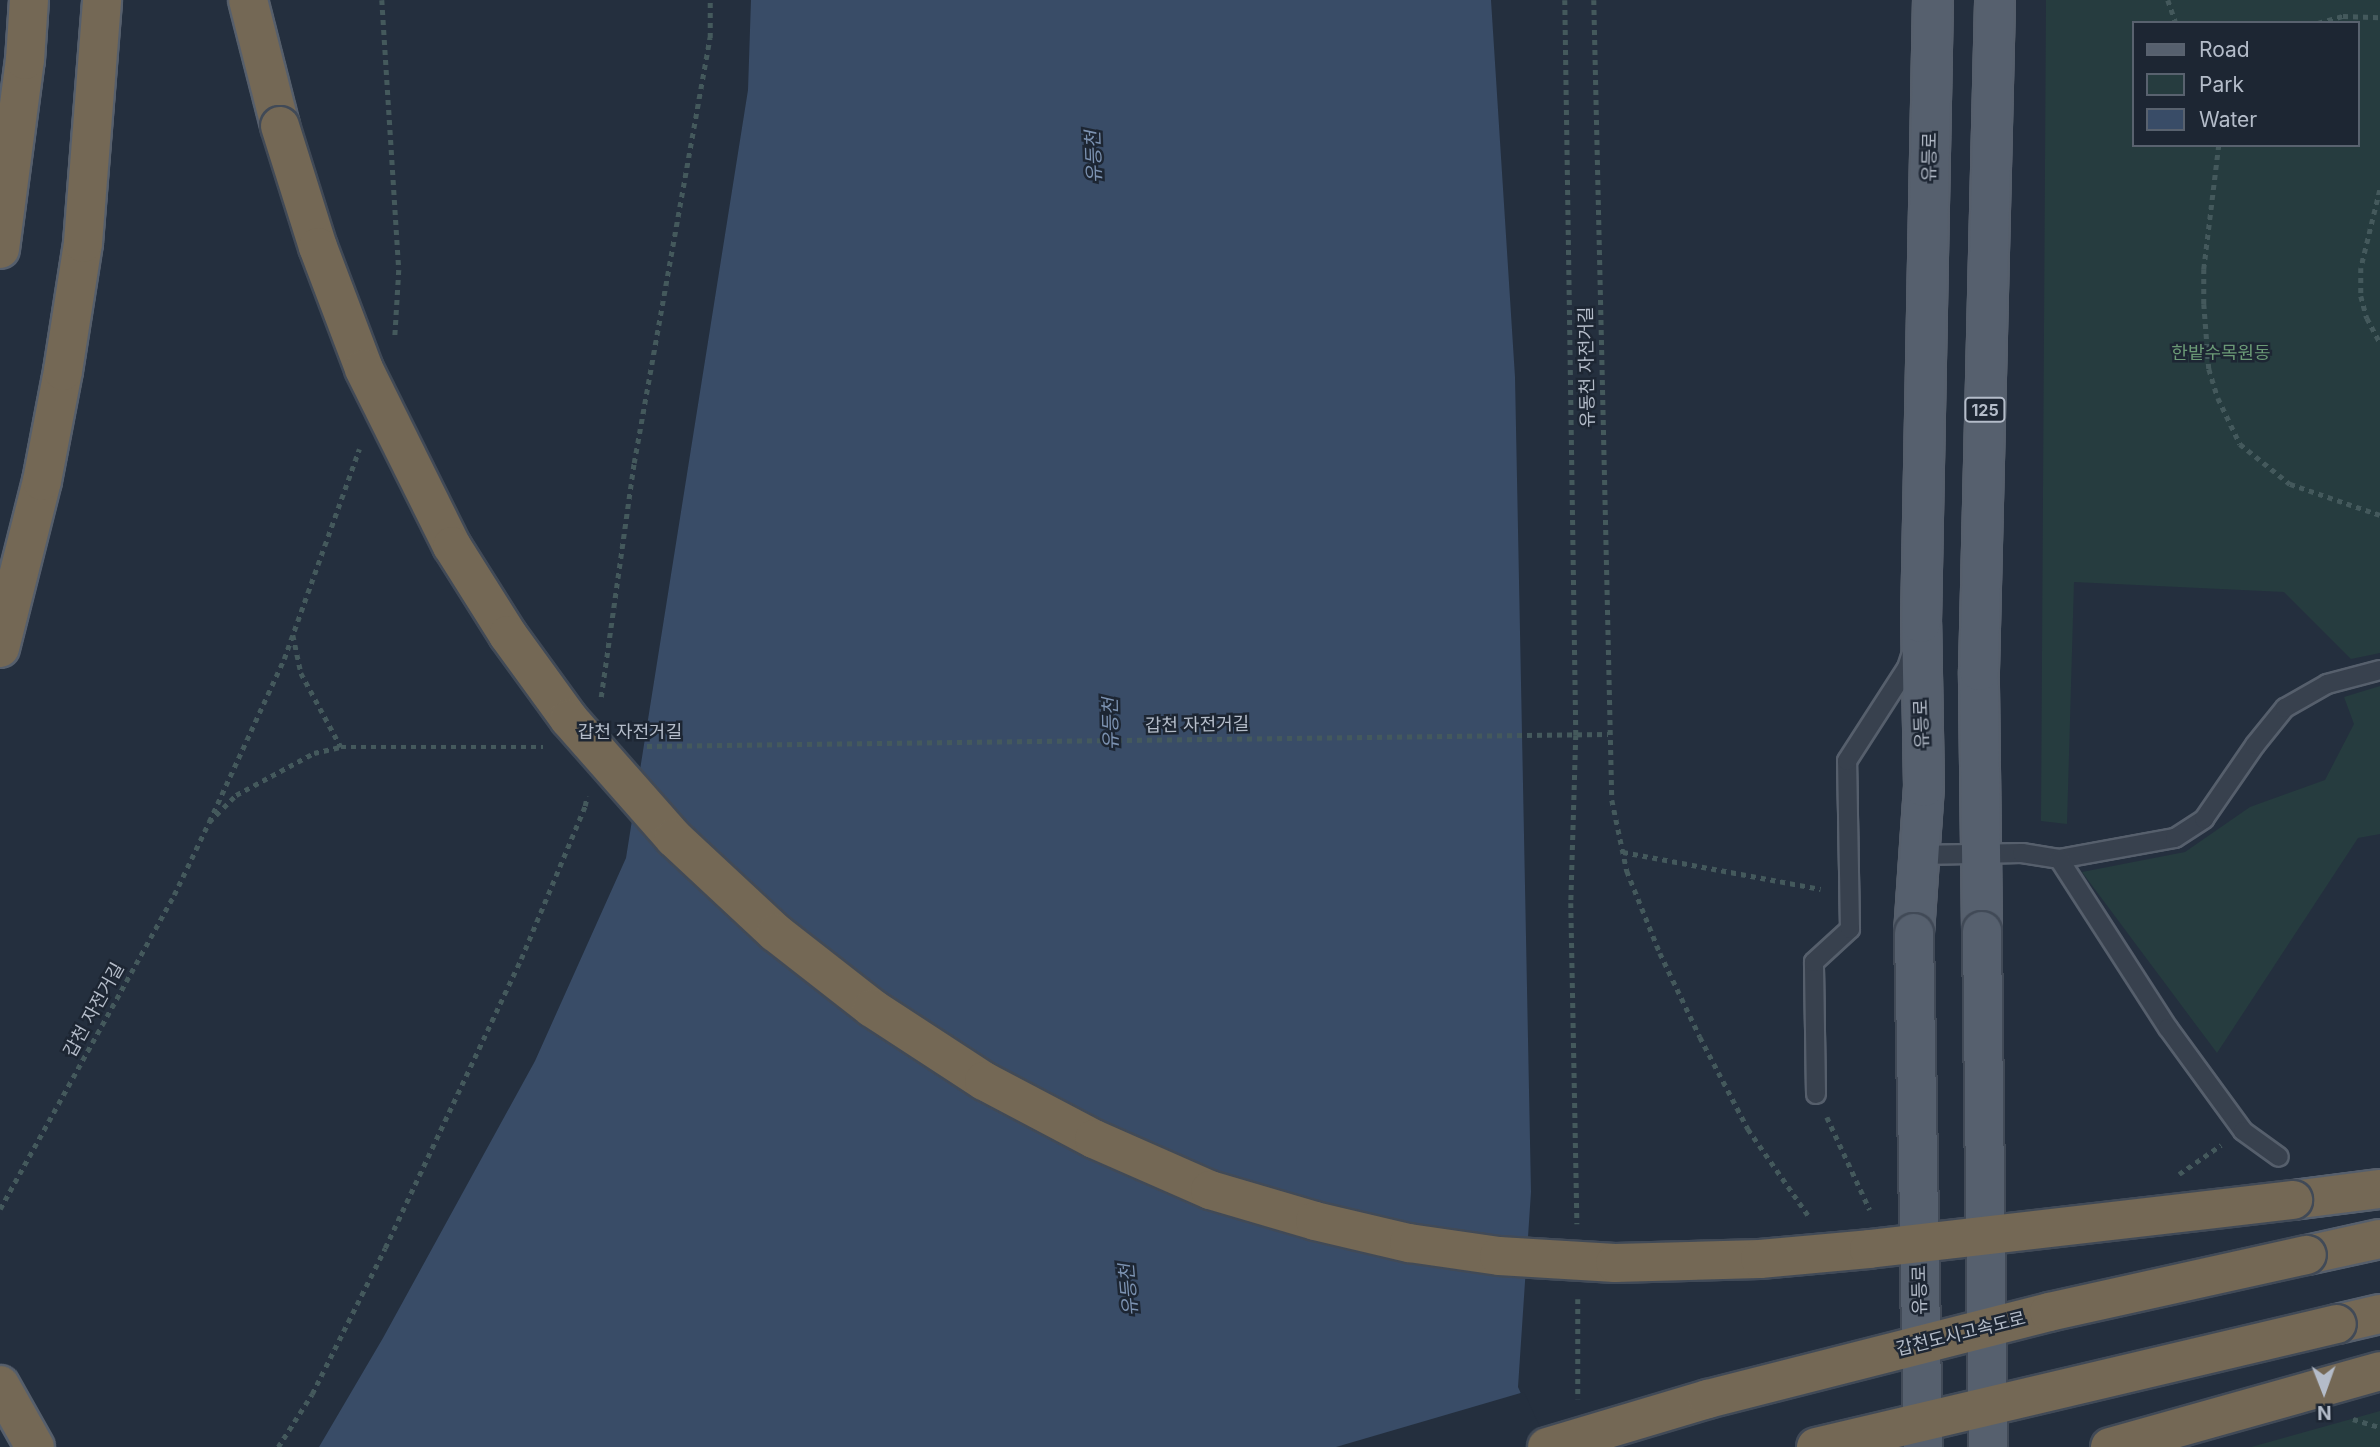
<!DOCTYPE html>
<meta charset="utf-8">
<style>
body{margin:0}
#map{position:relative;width:2380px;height:1447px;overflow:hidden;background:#242f3e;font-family:Inter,"Noto Sans KR",sans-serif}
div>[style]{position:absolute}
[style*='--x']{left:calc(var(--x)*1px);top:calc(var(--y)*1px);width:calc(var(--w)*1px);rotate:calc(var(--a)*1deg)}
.green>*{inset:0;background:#263c3f}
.water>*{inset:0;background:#394c67}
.pier>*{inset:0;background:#242f3e}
.path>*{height:4.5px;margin-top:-2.25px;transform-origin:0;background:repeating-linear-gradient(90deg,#44595c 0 5px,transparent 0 10px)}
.roads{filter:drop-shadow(2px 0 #565f6c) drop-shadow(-2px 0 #565f6c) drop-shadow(0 2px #565f6c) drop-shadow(0 -2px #565f6c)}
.lane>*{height:18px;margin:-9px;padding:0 9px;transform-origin:9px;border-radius:9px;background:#38414e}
.primary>*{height:38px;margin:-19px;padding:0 19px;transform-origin:19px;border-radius:19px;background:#56606e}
.highway>*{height:38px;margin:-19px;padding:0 19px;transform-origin:19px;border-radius:19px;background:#746855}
.bridges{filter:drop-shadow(2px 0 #414a57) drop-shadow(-2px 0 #414a57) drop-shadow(0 2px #414a57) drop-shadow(0 -2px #414a57)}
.primary-bridge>*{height:38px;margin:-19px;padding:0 19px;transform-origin:19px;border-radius:19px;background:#56606e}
.highway-bridge>*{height:38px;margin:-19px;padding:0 19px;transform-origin:19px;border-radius:19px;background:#746855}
span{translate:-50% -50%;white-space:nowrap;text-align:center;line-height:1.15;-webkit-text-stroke:5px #1d2633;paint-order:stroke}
.shield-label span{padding:2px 5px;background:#1d2633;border:2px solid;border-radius:5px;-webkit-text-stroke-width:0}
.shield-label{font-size:16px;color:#b4bcc9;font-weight:700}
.street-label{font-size:18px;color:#b4bcc9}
.park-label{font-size:18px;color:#6b9a76}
.water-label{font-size:19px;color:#7c92b1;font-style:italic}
.legend{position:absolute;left:2132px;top:21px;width:228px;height:126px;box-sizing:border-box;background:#1d2633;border:2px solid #59626f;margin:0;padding:9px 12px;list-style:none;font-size:21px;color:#b4bcc9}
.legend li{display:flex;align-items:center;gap:14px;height:35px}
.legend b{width:35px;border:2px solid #59626f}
.north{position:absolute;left:2289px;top:1356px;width:70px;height:70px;-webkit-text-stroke:5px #1d2633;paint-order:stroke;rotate:179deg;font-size:19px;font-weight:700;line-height:28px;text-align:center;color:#b4bcc9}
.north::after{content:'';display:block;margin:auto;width:24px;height:32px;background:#b4bcc9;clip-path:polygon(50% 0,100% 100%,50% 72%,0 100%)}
</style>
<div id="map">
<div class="green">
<i style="clip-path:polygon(evenodd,2046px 0,2380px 0,2380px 653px,2351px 659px,2284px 592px,2074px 582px,2067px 824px,2041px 821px,2046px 0,2133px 23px,2357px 23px,2357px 145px,2133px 145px,2133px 23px)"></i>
<i style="clip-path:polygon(2380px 686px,2380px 834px,2358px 838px,2217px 1053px,2082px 872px,2185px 852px,2250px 807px,2325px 780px,2354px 724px,2344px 697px)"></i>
<i style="clip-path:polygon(2380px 1411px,2380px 1447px,2251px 1447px)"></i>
</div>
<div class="water">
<i style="clip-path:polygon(751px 0,1491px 0,1515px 377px,1531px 1192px,1518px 1387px,1545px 1447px,319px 1447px,383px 1338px,535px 1061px,626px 858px,748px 90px)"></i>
</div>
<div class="pier">
<i style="clip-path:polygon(1524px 1392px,1549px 1447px,1336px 1447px)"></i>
</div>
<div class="path">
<i style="--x:382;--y:0;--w:271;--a:86.4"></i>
<i style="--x:399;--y:270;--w:68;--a:93.4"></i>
<i style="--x:1565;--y:0;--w:735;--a:89.14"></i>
<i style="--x:1576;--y:735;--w:168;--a:91.7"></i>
<i style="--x:1571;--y:903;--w:321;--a:88.9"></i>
<i style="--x:1594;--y:0;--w:800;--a:88.71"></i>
<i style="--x:1612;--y:800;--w:73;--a:78.1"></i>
<i style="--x:1627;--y:871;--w:88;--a:68.1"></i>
<i style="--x:1660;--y:953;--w:93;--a:64.5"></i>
<i style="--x:1700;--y:1037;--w:104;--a:62.4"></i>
<i style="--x:1748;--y:1129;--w:105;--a:55.1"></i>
<i style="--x:2168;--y:0;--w:24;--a:71"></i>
<i style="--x:2318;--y:23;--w:26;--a:-16"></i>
<i style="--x:2343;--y:16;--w:37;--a:2"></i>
<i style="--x:2219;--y:145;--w:125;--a:96.9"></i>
<i style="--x:2204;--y:269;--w:35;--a:90"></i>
<i style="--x:2204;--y:304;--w:65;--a:85.6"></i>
<i style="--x:2209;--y:369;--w:30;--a:73"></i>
<i style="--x:2218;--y:398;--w:51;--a:64.4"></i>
<i style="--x:2240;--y:444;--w:64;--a:38.7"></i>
<i style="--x:2290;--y:484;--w:95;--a:19"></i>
<i style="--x:2380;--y:190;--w:80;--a:103.7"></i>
<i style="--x:2361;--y:268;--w:28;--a:90"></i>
<i style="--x:2361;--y:296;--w:23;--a:75"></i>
<i style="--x:2367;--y:318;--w:27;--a:62"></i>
<i style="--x:293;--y:635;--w:39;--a:78"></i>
<i style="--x:301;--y:673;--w:84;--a:61.6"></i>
<i style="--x:601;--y:697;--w:236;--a:-82"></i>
<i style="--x:634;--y:463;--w:432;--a:-79.9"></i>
<i style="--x:710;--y:38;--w:38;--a:-90"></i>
<i style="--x:647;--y:746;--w:961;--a:-0.72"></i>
<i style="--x:209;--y:822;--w:38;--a:-45"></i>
<i style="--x:236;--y:795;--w:89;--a:-28.3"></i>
<i style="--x:314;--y:753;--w:28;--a:-13"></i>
<i style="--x:341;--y:747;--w:202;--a:0"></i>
<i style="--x:1623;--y:852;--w:201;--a:10.6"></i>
<i style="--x:1827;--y:1117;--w:102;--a:65.2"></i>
<i style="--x:2179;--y:1174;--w:51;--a:-34.6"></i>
<i style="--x:0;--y:1209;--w:359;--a:-61"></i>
<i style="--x:174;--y:895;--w:81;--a:-64.4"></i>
<i style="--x:209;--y:822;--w:179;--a:-65.3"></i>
<i style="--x:284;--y:659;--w:223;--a:-70.3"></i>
<i style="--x:1578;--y:1299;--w:100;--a:90"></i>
<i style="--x:2353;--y:1419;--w:28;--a:17"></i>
<i style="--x:278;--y:1447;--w:63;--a:-57.3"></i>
<i style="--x:312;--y:1394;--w:163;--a:-63.4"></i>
<i style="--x:385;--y:1248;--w:319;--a:-64.8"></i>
<i style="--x:521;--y:959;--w:166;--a:-67.3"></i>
<i style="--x:585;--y:806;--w:10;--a:-79"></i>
</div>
<div class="roads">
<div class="lane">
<i style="--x:1918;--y:855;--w:104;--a:-1.1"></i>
<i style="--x:2022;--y:853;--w:37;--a:9"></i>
<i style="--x:2059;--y:859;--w:118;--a:-10.3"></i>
<i style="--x:2175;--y:838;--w:35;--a:-33"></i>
<i style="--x:2204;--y:819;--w:90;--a:-55.4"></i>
<i style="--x:2255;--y:745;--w:48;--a:-51"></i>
<i style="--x:2285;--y:708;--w:48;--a:-29.7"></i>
<i style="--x:2327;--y:684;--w:55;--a:-14.8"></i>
<i style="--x:2059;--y:859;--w:201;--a:57.2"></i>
<i style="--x:2168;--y:1028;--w:127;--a:53.9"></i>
<i style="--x:2243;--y:1131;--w:44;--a:35.8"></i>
<i style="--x:1816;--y:1094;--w:132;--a:-90.9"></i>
<i style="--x:1814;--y:962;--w:49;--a:-42.5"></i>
<i style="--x:1850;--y:929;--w:168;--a:-91"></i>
<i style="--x:1847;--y:761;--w:111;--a:-57.2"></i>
<i style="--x:1907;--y:668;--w:16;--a:-72"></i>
</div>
<div class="primary">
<i style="--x:1982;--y:931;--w:260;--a:-90.7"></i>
<i style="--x:1979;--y:671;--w:671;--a:-88.63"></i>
<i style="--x:1914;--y:933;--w:146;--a:-86.1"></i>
<i style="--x:1924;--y:787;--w:164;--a:-91"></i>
<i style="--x:1921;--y:623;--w:623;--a:-88.9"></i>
</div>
<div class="highway">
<i style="--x:248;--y:0;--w:130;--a:75.7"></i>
<i style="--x:0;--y:249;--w:191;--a:-82.5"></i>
<i style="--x:25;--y:60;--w:60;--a:-86.2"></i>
<i style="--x:0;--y:648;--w:172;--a:-75.9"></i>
<i style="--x:42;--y:481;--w:112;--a:-79.2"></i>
<i style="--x:63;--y:371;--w:130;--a:-81.1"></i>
<i style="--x:83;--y:243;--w:244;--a:-85.5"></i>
<i style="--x:2293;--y:1200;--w:88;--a:-7.2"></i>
<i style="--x:2307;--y:1255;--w:75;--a:-12.4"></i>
<i style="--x:2337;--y:1324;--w:44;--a:-13.1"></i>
<i style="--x:0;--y:1385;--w:71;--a:60.6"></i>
</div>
</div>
<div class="bridges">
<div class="primary-bridge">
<i style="--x:1982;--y:931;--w:516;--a:89.33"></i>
<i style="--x:1914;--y:933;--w:514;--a:89"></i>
</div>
<div class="highway-bridge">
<i style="--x:280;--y:126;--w:127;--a:72.6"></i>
<i style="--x:318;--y:247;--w:130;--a:69.3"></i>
<i style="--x:364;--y:369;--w:198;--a:63.6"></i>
<i style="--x:452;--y:546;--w:105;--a:57.8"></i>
<i style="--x:508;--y:635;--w:104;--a:54"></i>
<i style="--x:569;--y:719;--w:159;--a:48.6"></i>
<i style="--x:674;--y:838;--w:139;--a:43"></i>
<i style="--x:776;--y:933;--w:122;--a:38"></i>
<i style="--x:872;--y:1008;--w:134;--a:33.1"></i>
<i style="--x:984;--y:1081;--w:124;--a:27.8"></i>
<i style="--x:1094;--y:1139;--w:127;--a:23.7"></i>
<i style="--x:1210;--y:1190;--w:109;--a:16.4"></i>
<i style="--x:1315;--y:1221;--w:97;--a:13.2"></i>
<i style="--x:1409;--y:1243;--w:91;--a:8.2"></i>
<i style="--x:1499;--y:1256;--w:116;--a:3.5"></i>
<i style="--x:1615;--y:1263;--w:145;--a:-1.6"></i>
<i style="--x:1760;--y:1259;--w:109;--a:-5.2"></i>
<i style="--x:1869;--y:1249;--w:427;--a:-6.6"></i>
<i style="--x:1547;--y:1447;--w:168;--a:-16.6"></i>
<i style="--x:1708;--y:1399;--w:352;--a:-14.3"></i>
<i style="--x:2049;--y:1312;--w:264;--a:-12.5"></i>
<i style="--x:1816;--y:1447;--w:535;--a:-13.28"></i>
<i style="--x:2110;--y:1447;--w:280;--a:-15.7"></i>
</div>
</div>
<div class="shield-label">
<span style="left:1985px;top:410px">125</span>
</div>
<div class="street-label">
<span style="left:1930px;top:157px;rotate:-89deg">유등로</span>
<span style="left:1587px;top:367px;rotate:-91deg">유동천 자전거길</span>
<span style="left:1922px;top:724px;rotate:-92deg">유등로</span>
<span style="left:1197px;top:725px;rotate:-1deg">갑천 자전거길</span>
<span style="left:630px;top:732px">갑천 자전거길</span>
<span style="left:94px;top:1010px;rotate:-61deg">갑천 자전거길</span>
<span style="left:1920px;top:1290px;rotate:-91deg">유등로</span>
<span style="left:1961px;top:1334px;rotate:-14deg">갑천도시고속도로</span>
</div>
<div class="park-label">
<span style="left:2221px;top:353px">한밭수목원동</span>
</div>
<div class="water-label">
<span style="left:1094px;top:157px;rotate:-92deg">유등천</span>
<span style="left:1111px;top:724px;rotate:-91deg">유등천</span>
<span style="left:1129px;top:1290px;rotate:-95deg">유등천</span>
</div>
<ul class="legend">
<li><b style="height:9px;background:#56606e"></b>Road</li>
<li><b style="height:19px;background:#263c3f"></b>Park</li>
<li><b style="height:19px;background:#394c67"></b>Water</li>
</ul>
<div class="north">N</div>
</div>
